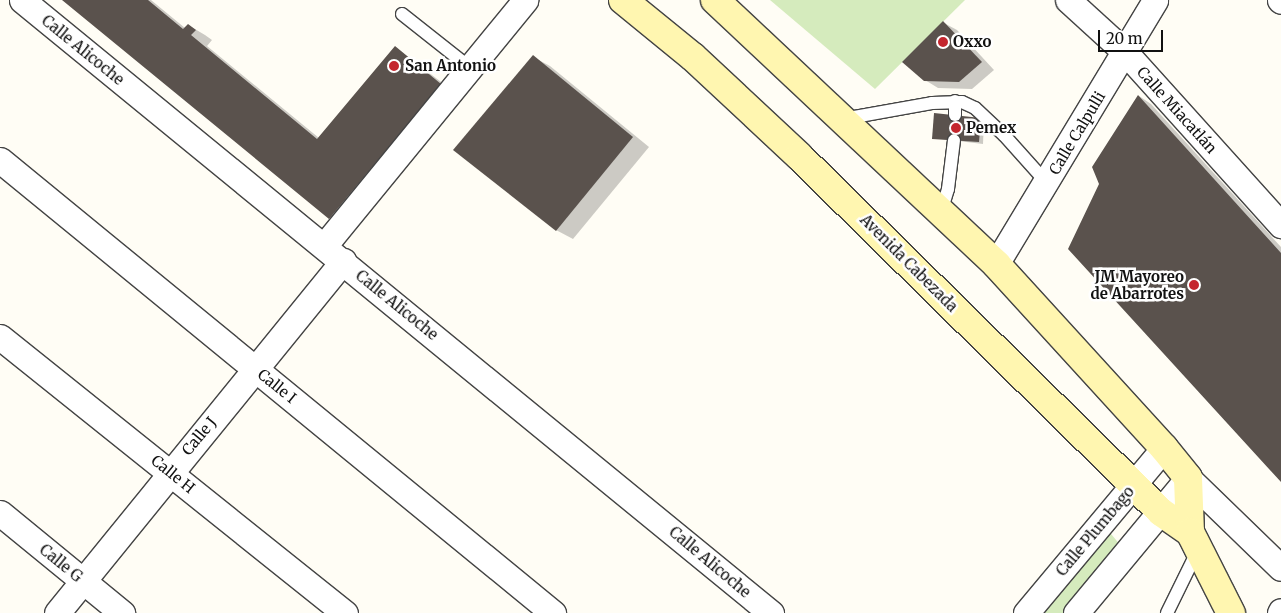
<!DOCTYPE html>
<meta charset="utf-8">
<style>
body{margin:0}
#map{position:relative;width:1281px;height:613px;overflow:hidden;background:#fffdf5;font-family:Merriweather,serif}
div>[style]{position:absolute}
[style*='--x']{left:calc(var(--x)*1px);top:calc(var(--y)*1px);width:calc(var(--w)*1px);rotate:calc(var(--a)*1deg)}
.green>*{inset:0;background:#d5ebbd}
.shadow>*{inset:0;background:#0003}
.building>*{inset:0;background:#5a524d}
.roads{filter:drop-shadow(1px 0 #444) drop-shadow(-1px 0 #444) drop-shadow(0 1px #444) drop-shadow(0 -1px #444)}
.lane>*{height:12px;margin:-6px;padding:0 6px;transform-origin:6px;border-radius:6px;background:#fff}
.street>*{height:25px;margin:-12.5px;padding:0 12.5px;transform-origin:12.5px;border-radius:12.5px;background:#fff}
.secondary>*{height:28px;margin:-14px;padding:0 14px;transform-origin:14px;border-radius:14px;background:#fff6b0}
.dots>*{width:14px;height:14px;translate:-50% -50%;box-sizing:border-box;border:2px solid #fff;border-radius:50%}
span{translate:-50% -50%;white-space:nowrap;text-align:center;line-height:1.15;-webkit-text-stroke:5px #fff;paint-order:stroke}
.poi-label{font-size:15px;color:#111;font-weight:700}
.left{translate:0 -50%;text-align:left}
.right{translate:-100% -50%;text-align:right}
.street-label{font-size:15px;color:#111}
.scale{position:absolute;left:1098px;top:30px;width:65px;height:22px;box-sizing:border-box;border:2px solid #111;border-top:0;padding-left:6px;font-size:15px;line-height:18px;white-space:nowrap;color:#111;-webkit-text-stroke:4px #fff;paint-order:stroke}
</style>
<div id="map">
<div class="green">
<i style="clip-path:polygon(770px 0,965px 0,875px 89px)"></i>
<i style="clip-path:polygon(1107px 529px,1121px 546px,1065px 613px,1037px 613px)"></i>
</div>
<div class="shadow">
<i style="clip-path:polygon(63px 0,151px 0,185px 28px,188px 25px,205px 35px,212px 40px,207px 46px,319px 138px,395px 47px,457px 94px,346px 228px,330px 218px)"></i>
<i style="clip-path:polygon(944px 23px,957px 30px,994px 70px,972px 89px,938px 88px,925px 80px)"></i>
<i style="clip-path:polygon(533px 57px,550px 66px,649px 147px,573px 239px,556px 230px)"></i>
<i style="clip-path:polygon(1139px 96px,1151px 104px,1281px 247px,1281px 480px,1101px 184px)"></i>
<i style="clip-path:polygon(935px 114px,984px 121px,983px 144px,933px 138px)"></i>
</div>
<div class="building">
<i style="clip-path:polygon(62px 0,148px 0,183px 29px,188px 24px,196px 30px,191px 35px,317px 139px,395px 46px,441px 84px,329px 219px)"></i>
<i style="clip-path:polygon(943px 21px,982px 62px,959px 82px,924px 81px,902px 62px)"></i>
<i style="clip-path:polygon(533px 55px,633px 137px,556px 231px,453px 150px)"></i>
<i style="clip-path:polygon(1138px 95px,1281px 253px,1281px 482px,1068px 249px,1099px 184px,1092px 167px)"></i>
<i style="clip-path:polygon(934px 113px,981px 118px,979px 142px,932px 139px)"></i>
</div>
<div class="roads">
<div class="lane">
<i style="--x:402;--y:14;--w:85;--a:38.3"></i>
<i style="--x:955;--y:101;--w:14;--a:90"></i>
<i style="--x:843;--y:119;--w:90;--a:-10.2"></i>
<i style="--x:932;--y:103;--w:30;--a:-2"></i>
<i style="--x:962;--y:102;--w:14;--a:25"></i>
<i style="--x:975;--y:108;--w:40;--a:43"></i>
<i style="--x:1004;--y:135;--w:64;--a:48.1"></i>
<i style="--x:941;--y:212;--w:24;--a:-73"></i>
<i style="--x:948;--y:189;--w:49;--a:-83"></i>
<i style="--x:1167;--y:613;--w:70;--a:-63.8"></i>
</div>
<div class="street">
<i style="--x:22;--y:0;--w:968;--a:39.3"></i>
<i style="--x:1068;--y:0;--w:77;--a:42.4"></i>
<i style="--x:1125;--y:52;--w:233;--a:48"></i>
<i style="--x:1280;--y:0;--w:1;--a:45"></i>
<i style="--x:0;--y:160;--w:715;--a:39.32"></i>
<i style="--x:324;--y:246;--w:318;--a:-50.7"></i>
<i style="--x:996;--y:264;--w:308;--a:-58.9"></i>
<i style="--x:0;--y:337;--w:442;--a:38.7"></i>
<i style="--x:0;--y:513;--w:158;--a:39.3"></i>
<i style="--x:57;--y:613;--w:454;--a:-50.9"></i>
<i style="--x:1026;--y:613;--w:215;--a:-50.1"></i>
<i style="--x:1076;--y:613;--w:175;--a:-50.3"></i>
<i style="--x:1188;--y:478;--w:129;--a:44.1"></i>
<i style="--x:1280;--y:613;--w:2;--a:-63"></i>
</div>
<div class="secondary">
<i style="--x:623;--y:0;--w:90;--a:39.2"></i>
<i style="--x:693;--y:57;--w:145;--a:43"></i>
<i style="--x:799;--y:156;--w:508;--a:44.52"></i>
<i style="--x:1161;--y:512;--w:35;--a:35"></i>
<i style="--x:715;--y:0;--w:386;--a:43.2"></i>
<i style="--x:996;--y:264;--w:249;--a:47.6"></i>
<i style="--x:1164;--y:448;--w:38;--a:51"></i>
<i style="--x:1188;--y:478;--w:54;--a:87.9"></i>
<i style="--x:1190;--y:532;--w:91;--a:63.2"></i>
</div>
</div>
<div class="dots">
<i style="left:943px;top:42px;background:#c4262e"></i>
<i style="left:394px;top:66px;background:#c4262e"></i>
<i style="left:956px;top:128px;background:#c4262e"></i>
<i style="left:1194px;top:285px;background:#c4262e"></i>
</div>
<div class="poi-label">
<span class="left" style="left:953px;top:42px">Oxxo</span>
<span class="left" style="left:405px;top:66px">San Antonio</span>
<span class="left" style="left:966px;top:128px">Pemex</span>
<span class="right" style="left:1184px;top:285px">JM Mayoreo<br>de Abarrotes</span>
</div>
<div class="street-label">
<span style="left:83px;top:50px;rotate:39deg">Calle Alicoche</span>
<span style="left:1177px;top:110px;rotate:48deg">Calle Miacatlán</span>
<span style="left:1077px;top:133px;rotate:-59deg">Calle Calpulli</span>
<span style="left:909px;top:263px;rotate:45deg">Avenida Cabezada</span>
<span style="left:397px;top:305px;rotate:39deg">Calle Alicoche</span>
<span style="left:277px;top:386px;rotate:39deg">Calle I</span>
<span style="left:199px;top:436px;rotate:-50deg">Calle J</span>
<span style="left:173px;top:474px;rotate:39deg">Calle H</span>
<span style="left:1095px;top:531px;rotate:-50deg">Calle Plumbago</span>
<span style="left:710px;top:562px;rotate:40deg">Calle Alicoche</span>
<span style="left:61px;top:563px;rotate:39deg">Calle G</span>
</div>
<div class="scale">20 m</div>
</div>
